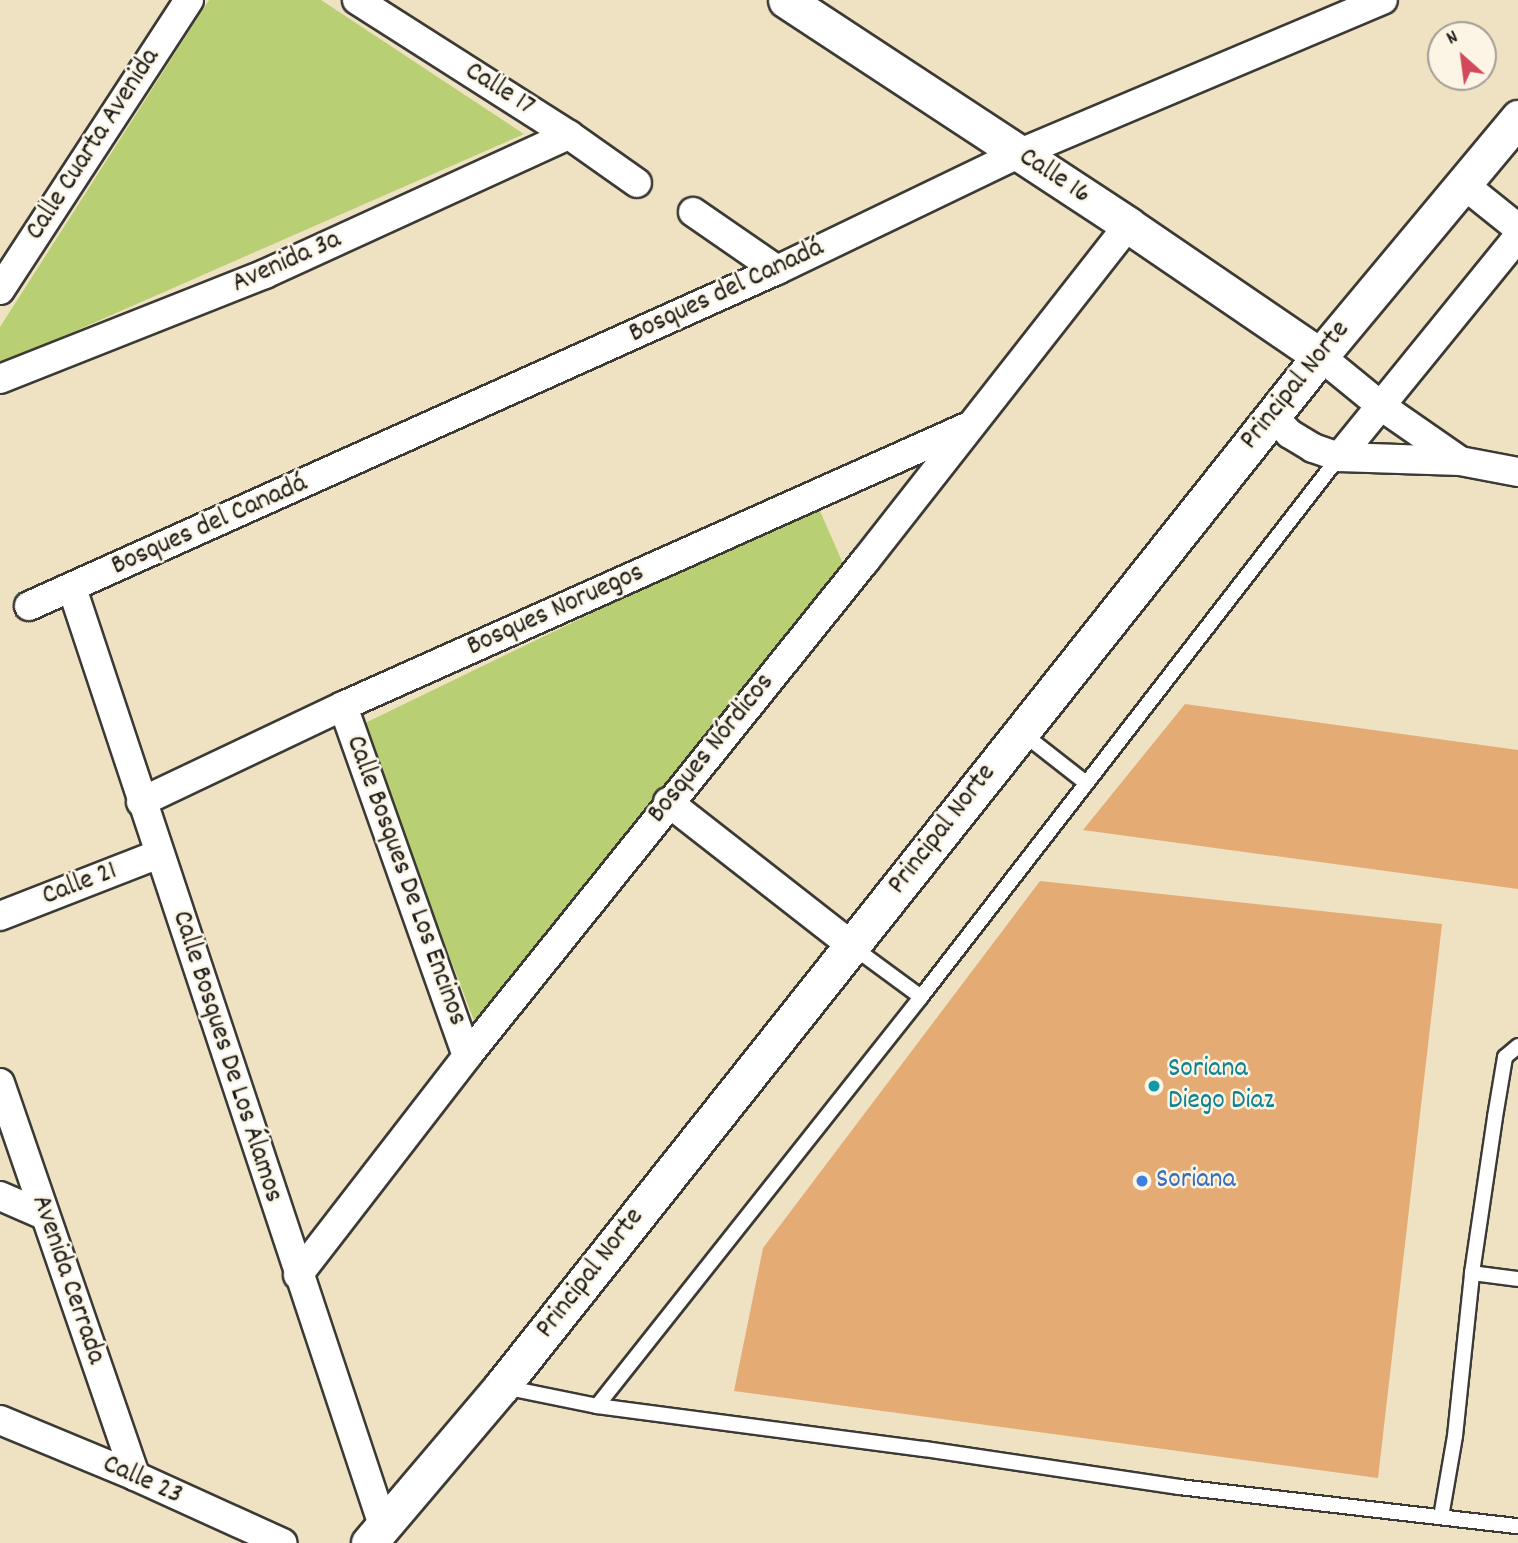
<!DOCTYPE html>
<meta charset="utf-8">
<style>
body{margin:0}
#map{position:relative;width:1518px;height:1543px;overflow:hidden;background:#efe2c2;font-family:Dekko,sans-serif}
div>[style]{position:absolute}
[style*='--x']{left:calc(var(--x)*1px);top:calc(var(--y)*1px);width:calc(var(--w)*1px);rotate:calc(var(--a)*1deg)}
.green>*{inset:0;background:#b9cf73}
.building>*{inset:0;background:#e4ac74}
.roads{filter:drop-shadow(2px 0 #3c3a35) drop-shadow(-2px 0 #3c3a35) drop-shadow(0 2px #3c3a35) drop-shadow(0 -2px #3c3a35)}
.service>*{height:14px;margin:-7px;padding:0 7px;transform-origin:7px;border-radius:7px;background:#fff}
.minor>*{height:28px;margin:-14px;padding:0 14px;transform-origin:14px;border-radius:14px;background:#fff}
.tertiary>*{height:35px;margin:-17.5px;padding:0 17.5px;transform-origin:17.5px;border-radius:17.5px;background:#fff}
.dots>*{width:19px;height:19px;translate:-50% -50%;box-sizing:border-box;border:4px solid #fcf5e5;border-radius:50%}
span{translate:-50% -50%;white-space:nowrap;text-align:center;line-height:1.15;-webkit-text-stroke:5px #fcf5e5;paint-order:stroke}
.street-label{font-size:28px;color:#1c1c1c}
.culture-label{font-size:28px;color:#0d838f}
.left{translate:0 -50%;text-align:left}
.shop-label{font-size:28px;color:#366cbe}
.north{position:absolute;left:1427px;top:21px;width:70px;height:70px;box-sizing:border-box;background:#fcf5e5;border:2px solid #a29e95;border-radius:50%;rotate:332deg;font-size:19px;font-weight:700;line-height:28px;text-align:center;color:#1c1c1c}
.north::after{content:'';display:block;margin:auto;width:24px;height:32px;background:#d1495b;clip-path:polygon(50% 0,100% 100%,50% 72%,0 100%)}
</style>
<div id="map">
<div class="green">
<i style="clip-path:polygon(209px 0,321px 0,524px 134px,0 364px,0 327px)"></i>
<i style="clip-path:polygon(817px 504px,844px 566px,475px 1023px,361px 725px)"></i>
</div>
<div class="building">
<i style="clip-path:polygon(1185px 704px,1518px 750px,1518px 889px,1083px 830px)"></i>
<i style="clip-path:polygon(1040px 881px,1442px 924px,1378px 1478px,734px 1391px,763px 1248px)"></i>
</div>
<div class="roads">
<div class="service">
<i style="--x:1021;--y:732;--w:83;--a:38.1"></i>
<i style="--x:853;--y:947;--w:84;--a:36.3"></i>
<i style="--x:1472;--y:1273;--w:46;--a:7.4"></i>
<i style="--x:504;--y:1387;--w:95;--a:11.5"></i>
<i style="--x:597;--y:1406;--w:331;--a:7.5"></i>
<i style="--x:925;--y:1449;--w:257;--a:8.5"></i>
<i style="--x:1179;--y:1487;--w:341;--a:6.6"></i>
<i style="--x:597;--y:1406;--w:522;--a:-51.61"></i>
<i style="--x:921;--y:997;--w:683;--a:-52.26"></i>
<i style="--x:1441;--y:1517;--w:82;--a:-80.2"></i>
<i style="--x:1455;--y:1436;--w:164;--a:-84"></i>
<i style="--x:1472;--y:1273;--w:158;--a:-81.6"></i>
<i style="--x:1495;--y:1117;--w:61;--a:-80.5"></i>
<i style="--x:1505;--y:1057;--w:17;--a:-40"></i>
</div>
<div class="minor">
<i style="--x:357;--y:0;--w:251;--a:32.5"></i>
<i style="--x:569;--y:135;--w:83;--a:35.2"></i>
<i style="--x:1463;--y:184;--w:70;--a:38.7"></i>
<i style="--x:693;--y:212;--w:102;--a:34.6"></i>
<i style="--x:0;--y:290;--w:346;--a:-56.9"></i>
<i style="--x:1320;--y:356;--w:79;--a:39.3"></i>
<i style="--x:1381;--y:406;--w:96;--a:34.8"></i>
<i style="--x:0;--y:379;--w:285;--a:-21.6"></i>
<i style="--x:265;--y:274;--w:334;--a:-24.6"></i>
<i style="--x:1272;--y:415;--w:26;--a:47"></i>
<i style="--x:1290;--y:434;--w:27;--a:31"></i>
<i style="--x:1313;--y:448;--w:28;--a:19"></i>
<i style="--x:1339;--y:457;--w:121;--a:1.9"></i>
<i style="--x:1460;--y:461;--w:59;--a:10.7"></i>
<i style="--x:1339;--y:457;--w:284;--a:-50.9"></i>
<i style="--x:72;--y:588;--w:987;--a:71.64"></i>
<i style="--x:29;--y:606;--w:820;--a:-24.19"></i>
<i style="--x:777;--y:270;--w:267;--a:-25.7"></i>
<i style="--x:1018;--y:154;--w:396;--a:-22.9"></i>
<i style="--x:343;--y:706;--w:371;--a:70.5"></i>
<i style="--x:141;--y:802;--w:224;--a:-25.4"></i>
<i style="--x:343;--y:706;--w:684;--a:-24.09"></i>
<i style="--x:668;--y:802;--w:234;--a:38"></i>
<i style="--x:0;--y:916;--w:171;--a:-21.3"></i>
<i style="--x:0;--y:1083;--w:416;--a:71"></i>
<i style="--x:0;--y:1196;--w:48;--a:23.4"></i>
<i style="--x:298;--y:1275;--w:277;--a:-52.3"></i>
<i style="--x:467;--y:1056;--w:635;--a:-51.2"></i>
<i style="--x:865;--y:561;--w:427;--a:-51.9"></i>
<i style="--x:0;--y:1420;--w:146;--a:22.5"></i>
<i style="--x:135;--y:1476;--w:162;--a:24.4"></i>
</div>
<div class="tertiary">
<i style="--x:786;--y:0;--w:409;--a:33.3"></i>
<i style="--x:1128;--y:225;--w:232;--a:34.3"></i>
<i style="--x:369;--y:1543;--w:206;--a:-49.7"></i>
<i style="--x:502;--y:1386;--w:1315;--a:-51.54"></i>
<i style="--x:1320;--y:356;--w:310;--a:-50.2"></i>
</div>
</div>
<div class="dots">
<i style="left:1154px;top:1086px;background:#0f9aa8"></i>
<i style="left:1142px;top:1181px;background:#3f7fe0"></i>
</div>
<div class="street-label">
<span style="left:499px;top:90px;rotate:32deg">Calle 17</span>
<span style="left:94px;top:145px;rotate:-57deg">Calle Cuarta Avenida</span>
<span style="left:1054px;top:177px;rotate:33deg">Calle 16</span>
<span style="left:287px;top:263px;rotate:-24deg">Avenida 3a</span>
<span style="left:727px;top:292px;rotate:-25deg">Bosques del Canadá</span>
<span style="left:1296px;top:386px;rotate:-51deg">Principal Norte</span>
<span style="left:210px;top:526px;rotate:-24deg">Bosques del Canadá</span>
<span style="left:556px;top:611px;rotate:-24deg">Bosques Noruegos</span>
<span style="left:712px;top:749px;rotate:-51deg">Bosques Nórdicos</span>
<span style="left:943px;top:830px;rotate:-52deg">Principal Norte</span>
<span style="left:405px;top:881px;rotate:70deg">Calle Bosques De Los Encinos</span>
<span style="left:80px;top:885px;rotate:-21deg">Calle 21</span>
<span style="left:226px;top:1057px;rotate:72deg">Calle Bosques De Los Álamos</span>
<span style="left:591px;top:1274px;rotate:-52deg">Principal Norte</span>
<span style="left:67px;top:1280px;rotate:71deg">Avenida Cerrada</span>
<span style="left:142px;top:1481px;rotate:24deg">Calle 23</span>
</div>
<div class="culture-label">
<span class="left" style="left:1168px;top:1086px">Soriana<br>Diego Diaz</span>
</div>
<div class="shop-label">
<span class="left" style="left:1156px;top:1181px">Soriana</span>
</div>
<div class="north">N</div>
</div>
